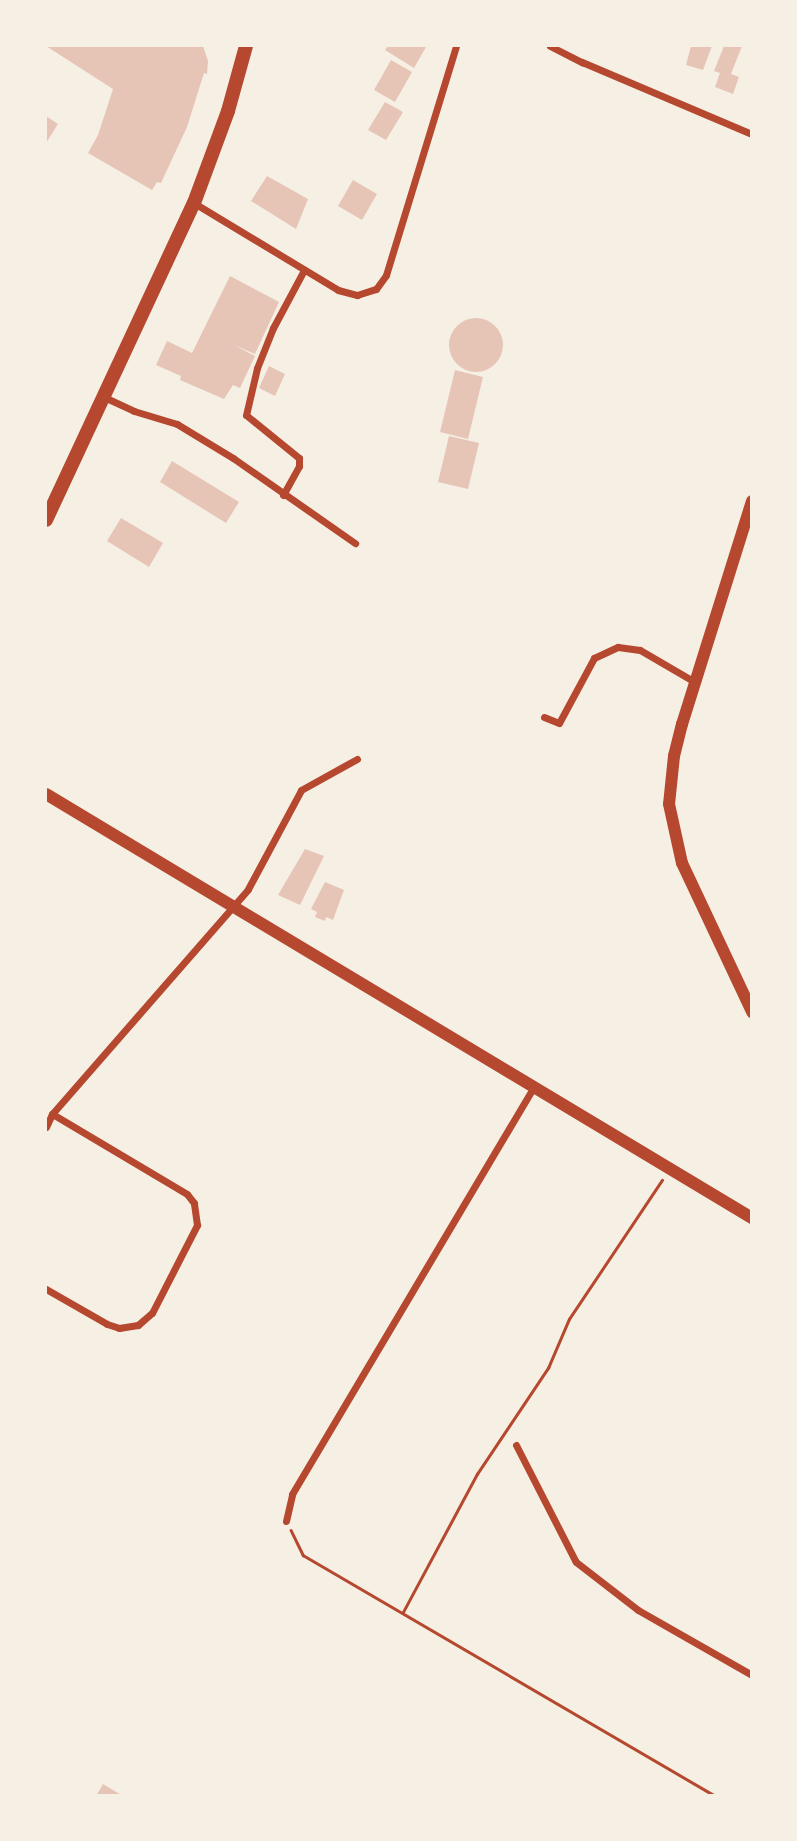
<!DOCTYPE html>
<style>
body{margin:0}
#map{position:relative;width:797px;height:1841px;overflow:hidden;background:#f6efe4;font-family:"Public Sans",sans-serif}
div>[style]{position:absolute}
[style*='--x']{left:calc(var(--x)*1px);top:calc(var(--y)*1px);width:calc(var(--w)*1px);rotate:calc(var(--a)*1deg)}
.building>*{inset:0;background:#e6c5b7}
.round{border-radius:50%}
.path>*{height:2.5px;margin:-1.25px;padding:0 1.25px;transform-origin:1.25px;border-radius:1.25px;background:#b5482f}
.minor>*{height:7px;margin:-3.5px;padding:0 3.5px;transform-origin:3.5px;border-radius:3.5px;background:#b5482f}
.tertiary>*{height:12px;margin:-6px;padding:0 6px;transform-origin:6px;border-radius:6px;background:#b5482f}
.primary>*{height:14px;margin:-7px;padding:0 7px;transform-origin:7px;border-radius:7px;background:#b5482f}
span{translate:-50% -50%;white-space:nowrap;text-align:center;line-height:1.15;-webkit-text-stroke:6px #f6efe4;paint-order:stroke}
.frame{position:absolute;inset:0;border:47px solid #f6efe4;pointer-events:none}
</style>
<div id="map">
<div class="building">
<i style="clip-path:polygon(46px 46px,203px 46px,208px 61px,207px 74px,204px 73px,187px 127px,161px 183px,157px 182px,152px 190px,88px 153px,98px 135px,113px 89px)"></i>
<i style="clip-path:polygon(388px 46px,423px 46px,426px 47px,414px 68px,385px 50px)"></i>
<i style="clip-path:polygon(691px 46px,712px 46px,703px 70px,686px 65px)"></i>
<i style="clip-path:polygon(724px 46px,742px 46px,731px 74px,739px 77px,733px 94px,715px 87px,720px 73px,714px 71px)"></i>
<i style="clip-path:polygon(391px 60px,412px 72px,395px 102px,374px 90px)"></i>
<i style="clip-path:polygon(385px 102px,403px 112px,386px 140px,368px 130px)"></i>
<i style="clip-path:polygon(46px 116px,58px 124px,46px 143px)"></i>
<i style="clip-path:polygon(267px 176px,308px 199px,296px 229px,251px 201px)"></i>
<i style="clip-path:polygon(353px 180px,377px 194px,362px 220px,338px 206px)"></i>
<i style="clip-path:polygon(230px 276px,279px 302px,255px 354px,234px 345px,255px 356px,240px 388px,233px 385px,224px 399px,180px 380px,181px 376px,156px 365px,167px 341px,192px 353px)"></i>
<i class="round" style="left:449px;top:318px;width:54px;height:54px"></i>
<i style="clip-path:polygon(269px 366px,285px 374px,275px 396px,259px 388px)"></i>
<i style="clip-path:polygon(455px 370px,483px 377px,468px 439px,440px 432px)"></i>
<i style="clip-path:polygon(449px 436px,479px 443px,468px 489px,438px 482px)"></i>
<i style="clip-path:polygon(172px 461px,239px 502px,226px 523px,160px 482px)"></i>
<i style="clip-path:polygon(121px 518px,163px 543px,149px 567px,107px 541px)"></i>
<i style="clip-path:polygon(305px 849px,324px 856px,300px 905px,278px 895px)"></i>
<i style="clip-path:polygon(325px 882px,344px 890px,333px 920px,326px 917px,325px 921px,315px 917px,317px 912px,311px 909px)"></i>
<i style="clip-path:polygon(103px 1784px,123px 1796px,96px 1796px)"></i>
</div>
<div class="path">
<i style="--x:291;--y:1530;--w:28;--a:64"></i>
<i style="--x:303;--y:1555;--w:477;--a:30.3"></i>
<i style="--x:403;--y:1612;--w:157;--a:-61.8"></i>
<i style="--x:477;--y:1474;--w:128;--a:-56.2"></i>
<i style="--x:548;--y:1368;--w:53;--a:-66.8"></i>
<i style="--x:569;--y:1319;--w:167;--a:-56.2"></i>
</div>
<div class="minor">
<i style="--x:550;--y:46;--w:36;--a:27"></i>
<i style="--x:582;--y:62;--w:185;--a:23"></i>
<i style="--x:194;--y:203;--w:168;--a:31.1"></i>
<i style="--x:338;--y:290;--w:20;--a:15"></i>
<i style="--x:357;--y:295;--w:20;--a:-18"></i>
<i style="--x:376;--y:289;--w:17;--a:-54"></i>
<i style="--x:386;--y:275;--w:239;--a:-73"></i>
<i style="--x:104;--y:397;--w:33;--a:25"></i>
<i style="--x:134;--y:411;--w:45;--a:16.8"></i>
<i style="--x:177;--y:424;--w:66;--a:31.3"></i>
<i style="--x:233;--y:458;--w:149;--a:34.9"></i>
<i style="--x:283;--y:495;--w:33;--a:-61"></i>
<i style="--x:299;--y:466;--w:8;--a:-90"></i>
<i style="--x:299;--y:458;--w:68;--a:-140.9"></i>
<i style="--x:246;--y:415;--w:48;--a:-76.8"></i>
<i style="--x:257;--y:368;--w:43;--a:-68.2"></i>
<i style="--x:273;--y:328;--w:66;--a:-61.9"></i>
<i style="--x:544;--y:717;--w:16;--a:22"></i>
<i style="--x:559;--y:723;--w:74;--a:-61.7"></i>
<i style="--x:594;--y:658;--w:26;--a:-25"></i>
<i style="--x:618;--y:647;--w:22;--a:8"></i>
<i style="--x:640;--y:650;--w:64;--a:30.2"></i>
<i style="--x:46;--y:1127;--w:14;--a:-65"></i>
<i style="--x:52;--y:1114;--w:298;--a:-48.9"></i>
<i style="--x:248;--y:889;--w:112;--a:-61.8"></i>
<i style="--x:301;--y:790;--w:64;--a:-29"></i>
<i style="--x:46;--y:1289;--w:70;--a:29.8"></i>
<i style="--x:107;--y:1324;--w:13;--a:18"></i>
<i style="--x:119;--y:1328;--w:19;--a:-9"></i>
<i style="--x:138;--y:1325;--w:18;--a:-41"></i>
<i style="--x:152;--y:1313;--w:99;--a:-62.9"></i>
<i style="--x:197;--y:1225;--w:22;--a:-98"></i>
<i style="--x:194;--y:1203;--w:11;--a:-128"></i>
<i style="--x:187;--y:1194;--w:157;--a:-149.3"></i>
<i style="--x:516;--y:1445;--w:131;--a:62.9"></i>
<i style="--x:576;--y:1562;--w:78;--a:37.7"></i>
<i style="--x:638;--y:1610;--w:131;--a:29.7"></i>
<i style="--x:286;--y:1521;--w:28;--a:-77"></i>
<i style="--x:292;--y:1494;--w:474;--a:-59.3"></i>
</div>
<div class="tertiary">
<i style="--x:752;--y:501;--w:234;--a:107.4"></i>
<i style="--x:682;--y:724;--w:33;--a:104"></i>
<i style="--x:674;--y:756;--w:48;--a:95.9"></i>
<i style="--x:669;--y:804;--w:60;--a:77.6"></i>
<i style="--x:682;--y:863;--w:165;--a:64.8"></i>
<i style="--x:46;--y:794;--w:824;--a:30.99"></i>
</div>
<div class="primary">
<i style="--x:46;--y:520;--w:350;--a:-65"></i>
<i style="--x:194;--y:203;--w:98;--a:-69.7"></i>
<i style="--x:228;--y:111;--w:67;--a:-74.5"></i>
</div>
<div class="frame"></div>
</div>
